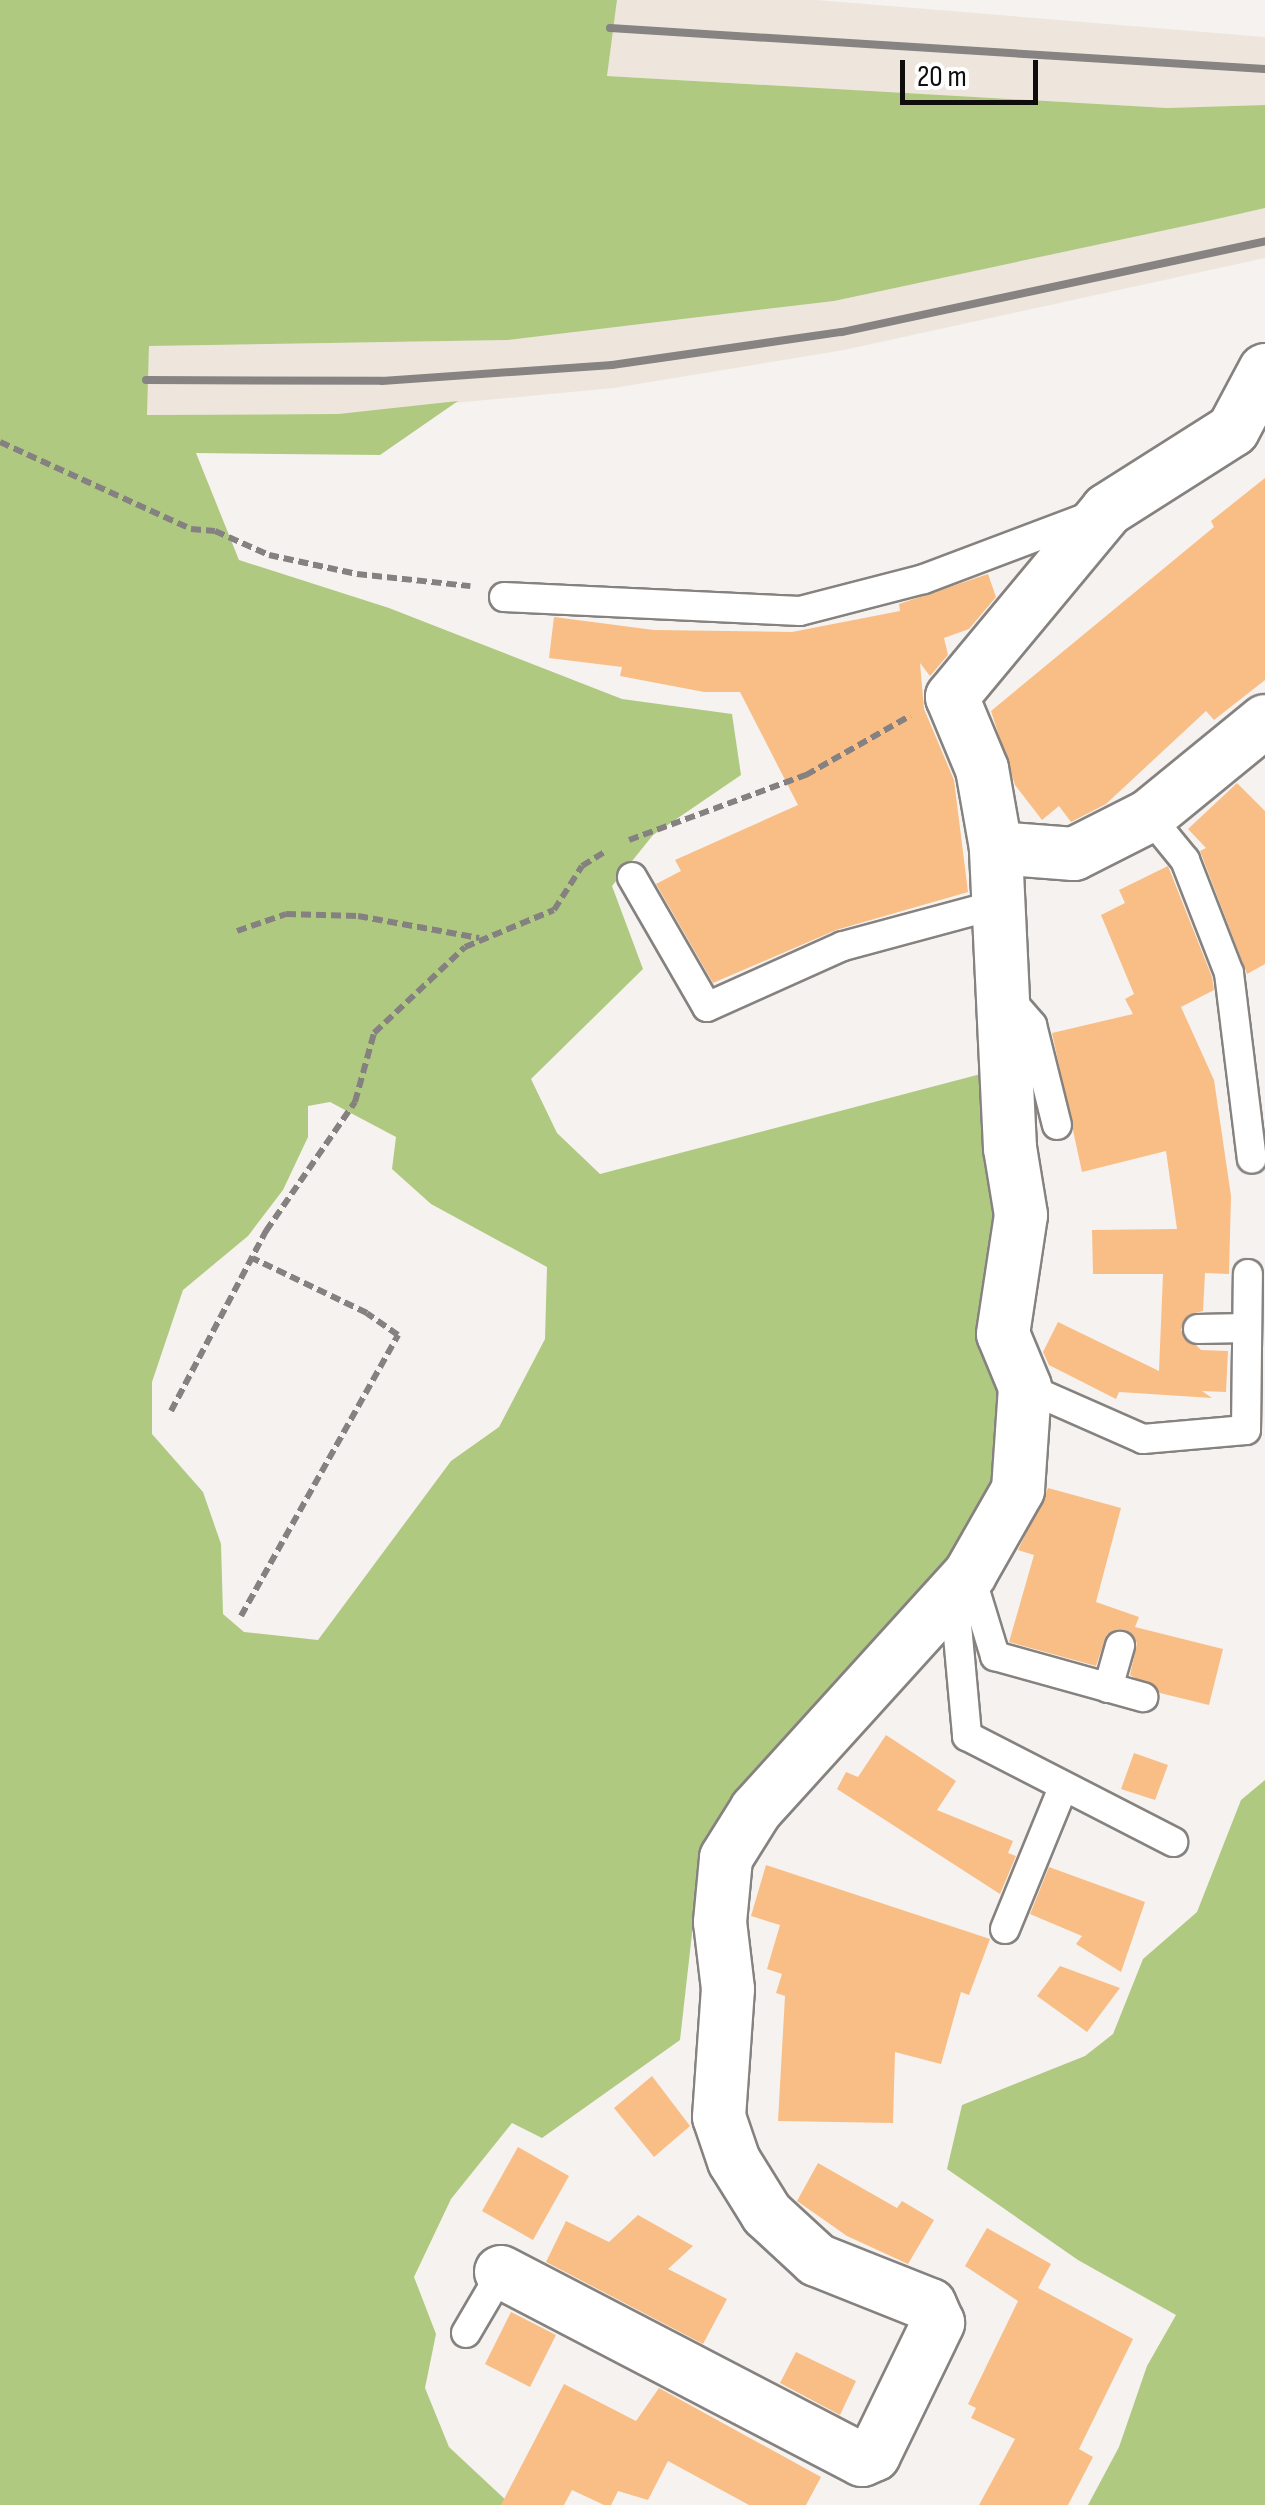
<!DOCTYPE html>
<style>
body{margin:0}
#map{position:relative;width:1265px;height:2505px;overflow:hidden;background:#f6f2f0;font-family:"Sofia Sans Condensed",sans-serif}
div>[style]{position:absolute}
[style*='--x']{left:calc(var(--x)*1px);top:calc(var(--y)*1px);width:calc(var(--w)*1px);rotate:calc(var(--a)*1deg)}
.built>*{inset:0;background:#eee6dd}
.forest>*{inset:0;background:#b0c981}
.building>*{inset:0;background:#f8be86}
.path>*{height:6px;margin-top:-3px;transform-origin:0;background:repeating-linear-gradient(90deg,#848180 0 10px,transparent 0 15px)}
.roads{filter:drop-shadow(2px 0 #85827f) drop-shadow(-2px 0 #85827f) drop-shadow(0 2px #85827f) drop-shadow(0 -2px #85827f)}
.lane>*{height:28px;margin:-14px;padding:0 14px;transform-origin:14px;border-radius:14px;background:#fff}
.street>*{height:52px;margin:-26px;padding:0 26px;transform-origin:26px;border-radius:26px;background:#fff}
.rail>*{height:8px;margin:-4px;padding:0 4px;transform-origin:4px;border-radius:4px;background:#868382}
span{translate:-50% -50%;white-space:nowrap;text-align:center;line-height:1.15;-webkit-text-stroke:10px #fff;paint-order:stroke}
.scale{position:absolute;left:900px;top:60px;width:138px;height:45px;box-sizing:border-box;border:5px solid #0f0e0d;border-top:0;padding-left:12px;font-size:30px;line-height:35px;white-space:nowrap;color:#0f0e0d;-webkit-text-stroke:8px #fff;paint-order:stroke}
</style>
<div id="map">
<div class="built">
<i style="clip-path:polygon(617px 0,817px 0,1265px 37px,1265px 105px,1167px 108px,606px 76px)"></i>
<i style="clip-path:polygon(1265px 208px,1265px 258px,844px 350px,614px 388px,338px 414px,146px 415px,149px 346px,508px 340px,833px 301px)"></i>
</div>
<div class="forest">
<i style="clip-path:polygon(evenodd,0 0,617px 0,607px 76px,1167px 108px,1265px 105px,1265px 208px,1208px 221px,834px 301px,508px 340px,149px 346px,147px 415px,338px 414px,458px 401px,380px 455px,196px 453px,239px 560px,389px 608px,622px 699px,732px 714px,741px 775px,653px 835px,612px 886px,643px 969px,531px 1079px,557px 1133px,600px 1174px,996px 1070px,1006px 1467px,956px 1550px,701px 1854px,680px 2040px,542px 2138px,512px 2123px,451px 2199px,414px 2277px,436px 2334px,425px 2388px,449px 2447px,511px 2505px,0 2505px,0 0,330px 1102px,396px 1137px,392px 1169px,431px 1204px,547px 1267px,545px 1339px,499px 1427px,451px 1461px,318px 1640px,244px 1632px,223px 1614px,221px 1544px,203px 1492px,152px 1434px,152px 1382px,183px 1290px,248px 1236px,283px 1190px,308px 1137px,308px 1106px,330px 1102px)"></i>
<i style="clip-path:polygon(1265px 1780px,1265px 2505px,1088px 2505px,1119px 2447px,1147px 2366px,1176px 2315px,1078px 2260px,947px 2169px,962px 2105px,1085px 2056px,1113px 2034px,1143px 1959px,1197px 1912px,1241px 1800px)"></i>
</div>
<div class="building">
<i style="clip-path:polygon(1265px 478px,1265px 680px,1214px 720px,1206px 711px,1106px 804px,1071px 822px,1059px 806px,1042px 820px,1015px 785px,991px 711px,1214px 527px,1211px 521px)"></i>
<i style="clip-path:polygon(988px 574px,996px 597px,969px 629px,944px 638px,948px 655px,930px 676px,920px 663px,924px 709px,954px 780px,968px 892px,836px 930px,713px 983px,656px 884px,681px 871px,675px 860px,798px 805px,740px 692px,704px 692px,620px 676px,622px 667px,549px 658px,554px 617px,654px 630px,792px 632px,900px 611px,899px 604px)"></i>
<i style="clip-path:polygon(1237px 783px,1265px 811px,1265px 964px,1247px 974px,1200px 851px,1206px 848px,1188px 829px)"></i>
<i style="clip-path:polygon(1168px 866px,1212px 977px,1214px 990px,1181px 1007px,1214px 1080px,1231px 1196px,1229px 1274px,1205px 1273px,1203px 1311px,1188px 1315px,1181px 1330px,1201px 1350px,1228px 1351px,1226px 1392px,1202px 1391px,1212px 1398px,1119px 1392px,1116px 1399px,1049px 1365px,1043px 1352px,1058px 1322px,1159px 1371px,1163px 1274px,1093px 1274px,1092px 1230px,1177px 1229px,1166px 1151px,1082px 1172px,1052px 1033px,1133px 1014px,1125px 999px,1134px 994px,1101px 915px,1125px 903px,1119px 890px)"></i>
<i style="clip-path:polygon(1048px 1488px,1121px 1508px,1096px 1602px,1139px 1617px,1135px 1627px,1223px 1649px,1209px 1705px,1160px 1693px,1130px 1675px,1137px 1643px,1126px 1630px,1107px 1634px,1096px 1666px,1009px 1642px,1034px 1555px,1018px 1550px)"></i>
<i style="clip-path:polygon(886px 1735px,956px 1781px,937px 1810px,1013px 1841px,1008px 1853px,1016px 1856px,1000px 1894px,837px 1789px,846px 1772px,858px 1777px)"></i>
<i style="clip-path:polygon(1134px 1753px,1168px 1765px,1155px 1800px,1121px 1789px)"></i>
<i style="clip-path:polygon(766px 1865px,990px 1939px,969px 1995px,961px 1992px,941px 2064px,895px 2052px,893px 2123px,778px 2121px,785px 1996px,776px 1993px,782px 1974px,767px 1969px,780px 1925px,751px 1916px)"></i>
<i style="clip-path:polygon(1049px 1867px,1145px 1902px,1121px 1972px,1076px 1944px,1082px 1936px,1030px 1914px)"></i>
<i style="clip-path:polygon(1060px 1966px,1120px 1988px,1087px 2032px,1037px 1996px)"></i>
<i style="clip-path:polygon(652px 2076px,690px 2126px,654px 2157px,614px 2108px)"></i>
<i style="clip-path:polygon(518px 2147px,569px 2176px,533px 2240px,482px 2211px)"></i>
<i style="clip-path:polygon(818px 2163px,897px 2208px,902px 2201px,934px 2220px,908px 2264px,847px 2236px,797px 2201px)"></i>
<i style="clip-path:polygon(638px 2215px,693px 2246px,668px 2269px,727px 2299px,703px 2344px,546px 2262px,566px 2221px,609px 2242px)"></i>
<i style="clip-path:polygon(987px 2228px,1051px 2264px,1038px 2288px,1133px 2339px,1079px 2449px,1093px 2457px,1068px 2505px,979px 2505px,1015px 2439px,971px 2418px,976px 2408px,968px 2404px,1018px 2301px,965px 2266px)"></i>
<i style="clip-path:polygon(511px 2312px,556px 2335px,530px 2387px,485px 2364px)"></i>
<i style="clip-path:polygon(796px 2352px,856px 2381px,840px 2415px,780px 2383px)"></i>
<i style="clip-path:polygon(564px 2384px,636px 2421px,659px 2388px,821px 2477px,806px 2505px,749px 2505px,668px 2461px,648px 2500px,618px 2491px,611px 2505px,604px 2505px,572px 2490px,564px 2505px,501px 2505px)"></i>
</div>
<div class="path">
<i style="--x:0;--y:442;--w:210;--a:24.5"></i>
<i style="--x:191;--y:529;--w:24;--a:5"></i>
<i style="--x:215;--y:531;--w:59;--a:24"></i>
<i style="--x:269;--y:555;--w:90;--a:12.2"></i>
<i style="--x:357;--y:574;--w:114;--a:6.1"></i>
<i style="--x:629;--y:840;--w:189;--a:-20.2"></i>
<i style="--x:806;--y:775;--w:120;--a:-29.6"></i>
<i style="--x:237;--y:931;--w:52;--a:-19.1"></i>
<i style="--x:286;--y:914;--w:72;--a:1.6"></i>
<i style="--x:358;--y:916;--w:123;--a:10.3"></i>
<i style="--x:171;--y:1411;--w:204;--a:-62.2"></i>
<i style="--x:266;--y:1231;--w:157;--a:-55.4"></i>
<i style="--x:355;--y:1102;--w:72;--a:-74.6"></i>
<i style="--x:374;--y:1033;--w:125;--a:-43.4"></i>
<i style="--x:465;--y:947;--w:96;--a:-22.6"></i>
<i style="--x:554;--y:910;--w:52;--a:-57.5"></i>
<i style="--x:582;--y:866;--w:26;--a:-32"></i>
<i style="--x:241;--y:1616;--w:322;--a:-60.8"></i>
<i style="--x:398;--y:1335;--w:38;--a:-145"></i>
<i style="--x:367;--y:1313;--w:127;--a:-154.4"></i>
</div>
<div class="roads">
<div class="lane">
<i style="--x:504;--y:597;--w:296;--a:2.7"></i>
<i style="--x:800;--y:611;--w:128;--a:-14.5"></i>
<i style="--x:924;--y:579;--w:178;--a:-20.7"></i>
<i style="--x:1149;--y:816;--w:57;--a:50.7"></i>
<i style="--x:1185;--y:860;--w:121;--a:68.7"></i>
<i style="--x:1229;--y:973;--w:187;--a:83"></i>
<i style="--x:632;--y:877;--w:150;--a:60"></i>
<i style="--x:707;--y:1007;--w:149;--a:-24.2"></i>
<i style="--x:843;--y:946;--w:162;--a:-15.1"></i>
<i style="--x:1006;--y:995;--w:40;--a:49"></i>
<i style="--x:1032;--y:1025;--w:103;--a:76"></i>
<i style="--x:1198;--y:1329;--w:48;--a:-1.2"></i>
<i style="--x:1025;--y:1387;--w:129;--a:23.8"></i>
<i style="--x:1143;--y:1439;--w:103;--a:-5"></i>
<i style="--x:1246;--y:1430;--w:156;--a:-89.3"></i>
<i style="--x:970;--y:1574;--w:86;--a:73"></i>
<i style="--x:995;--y:1656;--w:154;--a:15.5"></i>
<i style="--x:954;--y:1592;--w:145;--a:84.8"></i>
<i style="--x:967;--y:1736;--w:232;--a:27.2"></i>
<i style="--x:1108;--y:1688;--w:44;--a:-74.1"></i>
<i style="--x:1005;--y:1929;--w:150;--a:-67.7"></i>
<i style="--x:466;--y:2333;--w:81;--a:-59.6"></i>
</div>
<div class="street">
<i style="--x:996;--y:848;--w:80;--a:-100"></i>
<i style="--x:982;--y:769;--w:78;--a:-112.6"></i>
<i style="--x:952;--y:697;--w:243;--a:-50.3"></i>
<i style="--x:1107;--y:510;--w:149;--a:-32.4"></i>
<i style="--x:1233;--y:430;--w:68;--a:-61.9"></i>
<i style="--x:501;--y:2272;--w:407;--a:27.5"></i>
<i style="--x:862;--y:2460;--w:13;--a:-23"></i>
<i style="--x:874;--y:2455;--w:147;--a:-64.1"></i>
<i style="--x:938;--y:2323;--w:20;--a:-114"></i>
<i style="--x:930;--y:2305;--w:122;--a:-158.3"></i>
<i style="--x:817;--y:2260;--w:68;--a:-137.4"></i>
<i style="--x:767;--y:2214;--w:62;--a:-121.9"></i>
<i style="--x:734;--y:2161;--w:46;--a:-108.8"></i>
<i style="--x:719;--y:2117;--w:128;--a:-86"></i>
<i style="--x:728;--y:1989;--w:67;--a:-96.8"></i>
<i style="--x:720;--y:1922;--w:64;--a:-84.6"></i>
<i style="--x:726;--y:1858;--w:57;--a:-58"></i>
<i style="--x:756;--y:1810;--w:319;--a:-47.8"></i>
<i style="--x:970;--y:1574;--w:97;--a:-60.3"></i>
<i style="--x:1018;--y:1490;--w:103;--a:-86.1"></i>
<i style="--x:1025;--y:1387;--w:57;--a:-112.5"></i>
<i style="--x:1003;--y:1334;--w:120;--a:-81.4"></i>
<i style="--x:1021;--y:1215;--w:68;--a:-99.3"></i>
<i style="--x:1010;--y:1148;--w:300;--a:-92.7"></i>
<i style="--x:996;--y:848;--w:78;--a:4.4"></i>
<i style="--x:1074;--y:854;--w:84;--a:-26.9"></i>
<i style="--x:1149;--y:816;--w:150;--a:-39.3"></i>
</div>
</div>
<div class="rail">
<i style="--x:610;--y:28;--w:656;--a:3.58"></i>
<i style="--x:146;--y:380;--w:236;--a:0.2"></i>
<i style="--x:382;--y:381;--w:231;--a:-4"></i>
<i style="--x:612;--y:365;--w:232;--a:-8.2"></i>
<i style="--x:842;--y:332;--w:433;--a:-12.1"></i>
</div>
<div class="scale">20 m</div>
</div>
